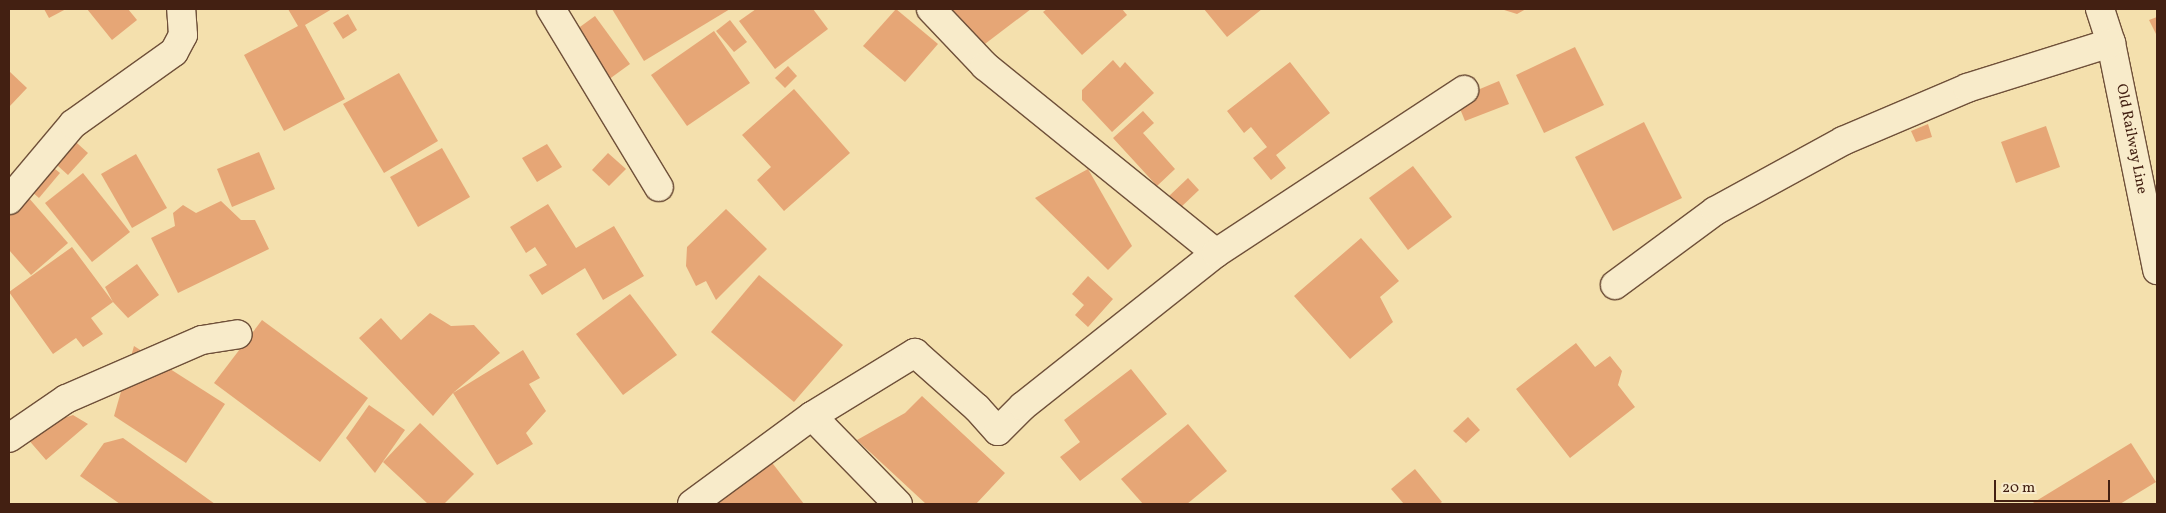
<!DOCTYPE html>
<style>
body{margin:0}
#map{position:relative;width:2166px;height:513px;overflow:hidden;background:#f4e0ad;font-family:Vollkorn,serif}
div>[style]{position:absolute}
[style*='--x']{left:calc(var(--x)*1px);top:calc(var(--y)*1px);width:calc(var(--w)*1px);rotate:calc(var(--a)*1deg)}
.building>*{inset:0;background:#e6a676}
.roads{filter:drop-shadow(1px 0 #6f5039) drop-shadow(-1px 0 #6f5039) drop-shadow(0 1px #6f5039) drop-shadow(0 -1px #6f5039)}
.minor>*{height:28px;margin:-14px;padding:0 14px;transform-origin:14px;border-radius:14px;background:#f8ebca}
span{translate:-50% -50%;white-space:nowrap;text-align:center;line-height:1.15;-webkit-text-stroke:4px #f8ebca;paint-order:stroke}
.street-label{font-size:15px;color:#432012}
.frame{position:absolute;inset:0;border:10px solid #432012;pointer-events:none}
.scale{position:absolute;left:1994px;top:480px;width:116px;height:22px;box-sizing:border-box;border:2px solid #432012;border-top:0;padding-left:6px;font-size:15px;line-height:18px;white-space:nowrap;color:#432012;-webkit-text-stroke:4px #f8ebca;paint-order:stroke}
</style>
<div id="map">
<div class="building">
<i style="clip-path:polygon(44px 9px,66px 9px,49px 18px)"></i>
<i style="clip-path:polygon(87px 9px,128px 9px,137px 20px,112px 40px)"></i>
<i style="clip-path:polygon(288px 9px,332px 9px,305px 25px,345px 99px,284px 131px,244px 55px,298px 26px)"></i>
<i style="clip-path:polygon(612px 9px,730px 9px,644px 61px)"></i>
<i style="clip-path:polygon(756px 9px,813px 9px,828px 29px,775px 69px,739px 21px)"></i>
<i style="clip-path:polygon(896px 9px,938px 44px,905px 82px,863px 46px)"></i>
<i style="clip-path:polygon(945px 9px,1031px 9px,977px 50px)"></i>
<i style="clip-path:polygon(1047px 9px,1122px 9px,1127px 15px,1082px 55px,1043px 12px)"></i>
<i style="clip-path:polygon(1204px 9px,1262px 9px,1227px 37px)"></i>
<i style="clip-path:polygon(1501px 9px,1526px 9px,1517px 14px)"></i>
<i style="clip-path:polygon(348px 14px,357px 30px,343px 39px,333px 23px)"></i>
<i style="clip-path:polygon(595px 16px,630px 64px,608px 80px,573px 32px)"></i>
<i style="clip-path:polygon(2157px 17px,2157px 36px,2149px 20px)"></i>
<i style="clip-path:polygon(730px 20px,747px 42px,734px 52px,716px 31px)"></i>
<i style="clip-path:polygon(714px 31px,750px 83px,687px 126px,651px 75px)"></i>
<i style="clip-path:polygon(1575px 47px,1604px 105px,1544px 133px,1516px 75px)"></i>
<i style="clip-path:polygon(1113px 60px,1120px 68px,1125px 62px,1154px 93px,1112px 132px,1082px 100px,1082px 90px)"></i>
<i style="clip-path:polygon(1290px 62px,1330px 113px,1276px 155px,1286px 168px,1271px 180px,1253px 158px,1267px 147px,1251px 127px,1244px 133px,1227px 111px)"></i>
<i style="clip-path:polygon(788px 66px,797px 76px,785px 88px,775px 78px)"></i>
<i style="clip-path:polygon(9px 71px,27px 88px,9px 107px)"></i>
<i style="clip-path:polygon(399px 73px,438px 141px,384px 173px,343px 104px)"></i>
<i style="clip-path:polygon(1499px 81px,1509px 104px,1465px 121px,1456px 99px)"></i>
<i style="clip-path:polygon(794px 89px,850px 153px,784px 211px,757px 180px,771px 167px,742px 135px)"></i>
<i style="clip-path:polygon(1143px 111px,1154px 123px,1143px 133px,1175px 169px,1157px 186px,1113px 138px)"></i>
<i style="clip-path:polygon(1644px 122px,1682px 198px,1613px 231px,1575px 157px)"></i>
<i style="clip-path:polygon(1928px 124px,1932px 137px,1916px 142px,1911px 131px)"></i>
<i style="clip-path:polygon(2046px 126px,2060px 167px,2016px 183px,2001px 142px)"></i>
<i style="clip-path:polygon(68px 135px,88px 153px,68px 175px,48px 157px)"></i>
<i style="clip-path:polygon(547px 144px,562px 167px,537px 182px,522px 158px)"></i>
<i style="clip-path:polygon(442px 148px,470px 197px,418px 227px,390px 177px)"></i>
<i style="clip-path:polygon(259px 152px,275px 189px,232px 207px,217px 169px)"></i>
<i style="clip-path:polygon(608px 153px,626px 169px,609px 186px,592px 170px)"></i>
<i style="clip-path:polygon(136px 154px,167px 208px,132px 228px,101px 174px)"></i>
<i style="clip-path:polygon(44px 160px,60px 173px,39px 198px,23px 184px)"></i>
<i style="clip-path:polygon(1413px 166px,1452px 217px,1408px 250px,1369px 198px)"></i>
<i style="clip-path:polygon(1088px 169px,1132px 246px,1108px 270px,1035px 198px)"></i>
<i style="clip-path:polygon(83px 173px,130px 232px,92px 262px,45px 203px)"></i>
<i style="clip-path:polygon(1188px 178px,1199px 190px,1179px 209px,1168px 197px)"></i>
<i style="clip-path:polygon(15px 182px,68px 243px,31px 275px,9px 250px,9px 187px)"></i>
<i style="clip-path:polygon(221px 201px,241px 220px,255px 220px,269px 249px,178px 293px,151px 238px,175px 226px,173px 213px,183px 205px,196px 213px)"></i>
<i style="clip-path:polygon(548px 204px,576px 248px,614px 226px,644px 276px,603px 300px,585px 268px,542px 295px,529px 275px,547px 265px,535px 247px,526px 253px,510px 227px)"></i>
<i style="clip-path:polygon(726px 209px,767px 249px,716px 300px,706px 281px,696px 286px,686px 266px,687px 247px)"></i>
<i style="clip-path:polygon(1361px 238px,1399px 281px,1380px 297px,1393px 322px,1350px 359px,1294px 296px)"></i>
<i style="clip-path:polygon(72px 247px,113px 302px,105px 287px,137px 264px,159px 295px,128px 318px,113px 302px,91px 318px,103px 334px,83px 347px,76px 338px,53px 354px,9px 292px)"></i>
<i style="clip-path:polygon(759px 275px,843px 345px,794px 402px,711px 332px)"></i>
<i style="clip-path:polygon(1088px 276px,1113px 299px,1088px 327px,1075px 315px,1084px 305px,1072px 294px)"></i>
<i style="clip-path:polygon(630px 294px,677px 355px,623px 395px,576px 334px)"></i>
<i style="clip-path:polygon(430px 313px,451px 326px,474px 325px,500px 353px,453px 393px,523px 350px,540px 378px,529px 384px,546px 411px,526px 433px,533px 444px,497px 465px,453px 393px,433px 416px,359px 338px,381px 318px,401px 340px)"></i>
<i style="clip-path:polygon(262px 320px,368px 398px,320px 462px,214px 383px)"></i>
<i style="clip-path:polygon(1576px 343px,1595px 367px,1610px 356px,1622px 371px,1618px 385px,1635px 407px,1570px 458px,1516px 389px)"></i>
<i style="clip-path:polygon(134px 346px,225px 404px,186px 463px,114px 416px)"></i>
<i style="clip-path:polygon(1131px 369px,1167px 414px,1080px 481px,1060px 457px,1080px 442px,1064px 420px)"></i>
<i style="clip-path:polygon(922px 396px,1005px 473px,976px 504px,926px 504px,857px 440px,905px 413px)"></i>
<i style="clip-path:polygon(53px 402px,67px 417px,73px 415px,88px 424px,46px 460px,20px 430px)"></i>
<i style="clip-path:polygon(369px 405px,405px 430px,375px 473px,346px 438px)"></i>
<i style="clip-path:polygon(1468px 417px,1480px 430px,1466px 443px,1453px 431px)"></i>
<i style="clip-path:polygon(420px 423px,474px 474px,444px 504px,428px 504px,383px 462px)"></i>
<i style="clip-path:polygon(1188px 424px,1227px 471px,1187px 504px,1143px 504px,1121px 479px)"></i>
<i style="clip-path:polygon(123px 438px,215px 504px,120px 504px,80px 476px,104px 443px)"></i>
<i style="clip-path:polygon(2131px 443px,2156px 482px,2120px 504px,2031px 504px)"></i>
<i style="clip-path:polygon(763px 451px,804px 504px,692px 504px)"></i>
<i style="clip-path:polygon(1415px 469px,1442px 502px,1439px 504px,1404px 504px,1391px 489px)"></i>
</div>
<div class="roads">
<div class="minor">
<i style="--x:551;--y:9;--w:208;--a:58.8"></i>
<i style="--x:931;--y:9;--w:79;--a:46.5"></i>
<i style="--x:985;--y:66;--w:297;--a:39"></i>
<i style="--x:2100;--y:9;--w:36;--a:72"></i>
<i style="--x:2111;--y:43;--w:232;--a:78.5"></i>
<i style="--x:9;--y:200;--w:99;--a:-49.9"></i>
<i style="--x:73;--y:124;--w:124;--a:-35.5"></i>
<i style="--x:174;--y:52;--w:19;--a:-62"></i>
<i style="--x:183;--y:35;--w:26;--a:-94"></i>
<i style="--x:1615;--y:285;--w:124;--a:-36.5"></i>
<i style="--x:1715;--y:211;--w:146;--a:-28.7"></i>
<i style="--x:1843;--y:141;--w:135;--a:-23.1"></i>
<i style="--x:1967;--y:88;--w:151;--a:-17.4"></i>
<i style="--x:812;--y:416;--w:123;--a:45.7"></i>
<i style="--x:9;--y:438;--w:69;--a:-34.4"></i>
<i style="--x:66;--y:399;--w:148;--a:-23.5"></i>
<i style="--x:202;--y:340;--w:36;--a:-9"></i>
<i style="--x:692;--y:504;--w:149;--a:-36.3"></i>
<i style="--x:812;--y:416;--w:121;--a:-31.5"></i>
<i style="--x:915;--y:353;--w:83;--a:41.6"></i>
<i style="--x:977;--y:408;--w:31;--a:48"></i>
<i style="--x:998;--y:431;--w:35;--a:-45"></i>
<i style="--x:1023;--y:406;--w:246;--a:-38.4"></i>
<i style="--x:1216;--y:253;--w:297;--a:-33.3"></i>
</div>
</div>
<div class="street-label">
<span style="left:2131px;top:139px;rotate:79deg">Old Railway Line</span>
</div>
<div class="frame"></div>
<div class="scale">20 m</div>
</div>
